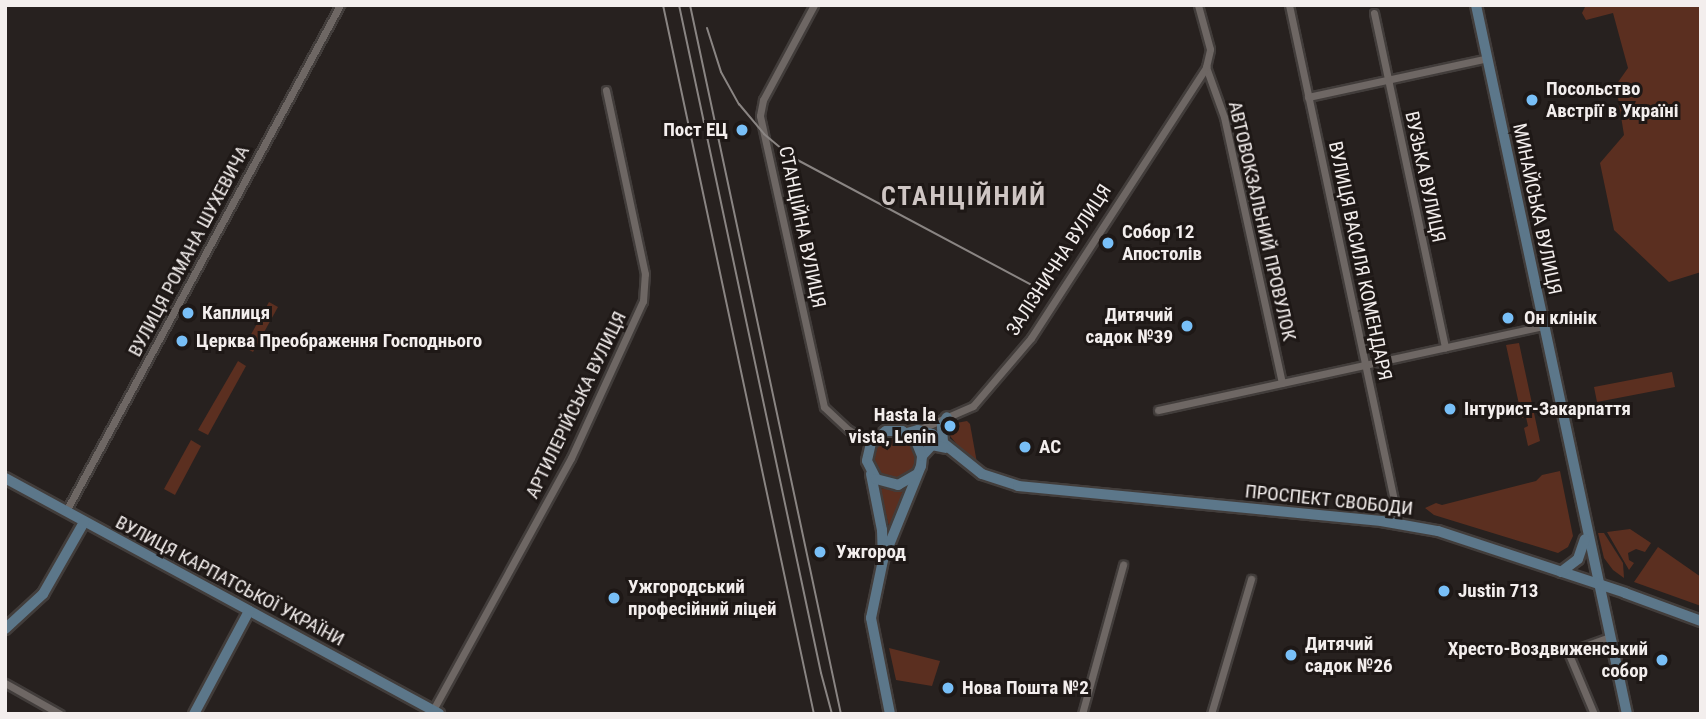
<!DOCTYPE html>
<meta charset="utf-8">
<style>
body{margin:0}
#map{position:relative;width:1706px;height:719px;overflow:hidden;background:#27211f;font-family:"Roboto Condensed",sans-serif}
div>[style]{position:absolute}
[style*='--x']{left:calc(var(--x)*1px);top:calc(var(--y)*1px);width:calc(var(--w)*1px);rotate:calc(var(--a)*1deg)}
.green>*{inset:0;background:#5b2f20}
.round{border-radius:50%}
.roads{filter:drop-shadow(2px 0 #423d3b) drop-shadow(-2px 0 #423d3b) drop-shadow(0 2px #423d3b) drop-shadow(0 -2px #423d3b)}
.street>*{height:7px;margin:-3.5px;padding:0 3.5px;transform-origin:3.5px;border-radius:3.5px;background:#6e6764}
.secondary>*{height:10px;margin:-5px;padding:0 5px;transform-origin:5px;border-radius:5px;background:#5c778a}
.rail>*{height:2px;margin:-1px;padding:0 1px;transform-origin:1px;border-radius:1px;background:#8a8583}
.dots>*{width:19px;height:19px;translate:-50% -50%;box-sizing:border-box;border:4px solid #1e1816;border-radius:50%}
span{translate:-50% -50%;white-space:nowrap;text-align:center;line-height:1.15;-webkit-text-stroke:6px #1e1816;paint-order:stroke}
.poi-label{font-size:19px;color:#f3eeed;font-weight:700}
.left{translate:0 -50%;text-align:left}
.right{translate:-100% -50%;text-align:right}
.street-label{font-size:19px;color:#f3eeed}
.district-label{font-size:26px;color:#cfc6c4;font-weight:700;letter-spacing:2px}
.frame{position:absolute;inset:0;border:7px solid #f3eeed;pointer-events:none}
</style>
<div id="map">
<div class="green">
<i style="clip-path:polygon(1586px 5px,1701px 5px,1701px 272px,1669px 282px,1614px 230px,1600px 163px,1624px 135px,1616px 85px,1628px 68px,1613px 13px,1586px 20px,1582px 13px)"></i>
<i style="clip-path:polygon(269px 302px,278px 307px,253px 352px,244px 347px)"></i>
<i style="clip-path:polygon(1519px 343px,1540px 441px,1528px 446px,1524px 428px,1528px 426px,1526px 417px,1522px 418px,1506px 345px)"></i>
<i style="clip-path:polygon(238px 361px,246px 366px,208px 435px,198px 430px)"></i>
<i style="clip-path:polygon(1672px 372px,1675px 387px,1597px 402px,1594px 387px)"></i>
<i style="clip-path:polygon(967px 421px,970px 424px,977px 463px,965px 455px,947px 432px,951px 424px)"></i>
<i class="round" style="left:874px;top:438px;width:42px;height:42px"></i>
<i style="clip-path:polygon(191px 440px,201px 446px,175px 495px,164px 489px)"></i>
<i style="clip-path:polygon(1560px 471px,1573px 536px,1568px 547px,1558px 553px,1434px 515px,1425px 508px,1436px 503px,1442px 505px,1536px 481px,1542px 475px)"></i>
<i style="clip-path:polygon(880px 488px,904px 491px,890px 528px,889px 527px)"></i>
<i style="clip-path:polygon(1630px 529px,1651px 543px,1645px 552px,1636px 549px,1628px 553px,1629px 560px,1634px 563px,1629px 570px,1607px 532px)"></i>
<i style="clip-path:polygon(1604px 533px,1623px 563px,1624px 578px,1613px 570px,1604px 558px,1598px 533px)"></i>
<i style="clip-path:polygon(1658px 547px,1701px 577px,1701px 606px,1634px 582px)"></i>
<i style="clip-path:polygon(889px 648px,940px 661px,932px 686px,896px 680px)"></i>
</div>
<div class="roads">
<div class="street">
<i style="--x:814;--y:5;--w:108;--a:118.2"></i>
<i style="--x:763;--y:100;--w:16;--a:101"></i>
<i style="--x:760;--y:116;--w:298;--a:77.6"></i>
<i style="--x:824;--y:407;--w:34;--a:43"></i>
<i style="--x:849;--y:430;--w:26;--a:31"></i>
<i style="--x:1289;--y:5;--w:531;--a:78.03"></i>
<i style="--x:1374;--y:13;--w:342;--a:78"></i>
<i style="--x:1206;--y:67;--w:53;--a:70.2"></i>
<i style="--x:1224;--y:117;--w:272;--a:77.7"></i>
<i style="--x:1308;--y:97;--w:184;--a:-12.2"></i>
<i style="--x:1158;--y:410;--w:395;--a:-12.3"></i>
<i style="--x:918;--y:430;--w:60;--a:-23.6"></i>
<i style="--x:973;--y:406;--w:89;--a:-49.5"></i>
<i style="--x:1031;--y:338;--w:323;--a:-57.1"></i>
<i style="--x:1206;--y:67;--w:18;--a:-77"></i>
<i style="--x:1210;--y:49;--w:46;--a:-105.3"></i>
<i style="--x:66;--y:511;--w:575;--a:-61.56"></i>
<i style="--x:5;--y:683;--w:63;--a:29.4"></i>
<i style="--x:433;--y:710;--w:287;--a:-61.3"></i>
<i style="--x:571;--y:458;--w:173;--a:-65.4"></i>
<i style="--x:643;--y:301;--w:27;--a:-86"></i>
<i style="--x:645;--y:274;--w:188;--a:-102"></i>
<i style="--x:1082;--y:714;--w:155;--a:-74.6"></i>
<i style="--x:1211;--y:714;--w:141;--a:-73.5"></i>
<i style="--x:1594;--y:714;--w:67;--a:-112.8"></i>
<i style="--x:1568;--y:652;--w:45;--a:-19.7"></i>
</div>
<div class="secondary">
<i style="--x:1476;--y:5;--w:725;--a:77.98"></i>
<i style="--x:907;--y:433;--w:11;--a:-15"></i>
<i style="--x:918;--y:430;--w:15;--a:16"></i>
<i style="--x:932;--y:434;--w:64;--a:38.7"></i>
<i style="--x:982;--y:474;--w:38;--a:18"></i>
<i style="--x:1018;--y:486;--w:365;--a:5.5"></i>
<i style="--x:1381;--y:521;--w:58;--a:10"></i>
<i style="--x:1438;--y:531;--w:197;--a:18.3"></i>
<i style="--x:1625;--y:593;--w:81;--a:20.2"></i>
<i style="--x:943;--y:442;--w:16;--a:-94"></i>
<i style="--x:942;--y:426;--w:10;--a:-61"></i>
<i style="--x:922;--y:456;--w:15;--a:-48"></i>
<i style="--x:932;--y:445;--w:14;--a:12"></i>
<i style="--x:871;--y:474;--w:57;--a:78.9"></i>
<i style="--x:882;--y:530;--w:26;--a:88"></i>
<i style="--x:5;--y:478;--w:494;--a:28.5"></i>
<i style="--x:1561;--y:572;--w:21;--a:-37"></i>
<i style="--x:1578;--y:559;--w:21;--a:-71"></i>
<i style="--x:5;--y:629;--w:52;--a:-42.6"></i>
<i style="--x:43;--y:594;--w:83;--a:-60.3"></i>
<i style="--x:194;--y:714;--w:117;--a:-61.9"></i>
<i style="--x:890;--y:714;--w:98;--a:-101.2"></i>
<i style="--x:871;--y:618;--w:59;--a:-78.3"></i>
<i style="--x:883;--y:560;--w:101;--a:-68"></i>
<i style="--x:921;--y:466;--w:10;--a:-84"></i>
<i style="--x:922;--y:456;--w:16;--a:-112"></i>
<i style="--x:916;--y:441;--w:17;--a:-144"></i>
<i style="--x:902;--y:431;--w:16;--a:180"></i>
<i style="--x:886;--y:431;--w:19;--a:141"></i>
<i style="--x:871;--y:443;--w:18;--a:103"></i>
<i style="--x:867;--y:461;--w:20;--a:63"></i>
<i style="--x:876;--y:479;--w:23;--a:15"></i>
<i style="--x:898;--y:485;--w:22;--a:-30"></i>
</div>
</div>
<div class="rail">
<i style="--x:663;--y:5;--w:725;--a:77.98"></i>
<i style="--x:679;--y:5;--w:683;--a:78"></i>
<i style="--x:821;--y:673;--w:42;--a:75"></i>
<i style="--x:690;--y:5;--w:725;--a:77.98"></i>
<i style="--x:707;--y:28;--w:46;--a:72.3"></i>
<i style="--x:721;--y:72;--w:37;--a:61"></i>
<i style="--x:739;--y:104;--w:39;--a:50"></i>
<i style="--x:764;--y:134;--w:34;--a:40"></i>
<i style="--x:790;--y:156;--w:278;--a:28.1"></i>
</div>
<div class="dots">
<i style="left:1532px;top:100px;background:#78bff7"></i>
<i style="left:742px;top:130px;background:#78bff7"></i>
<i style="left:1108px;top:243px;background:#78bff7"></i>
<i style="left:188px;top:313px;background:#78bff7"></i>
<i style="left:1508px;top:318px;background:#78bff7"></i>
<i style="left:1187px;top:326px;background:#78bff7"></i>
<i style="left:182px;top:341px;background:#78bff7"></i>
<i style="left:1450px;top:409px;background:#78bff7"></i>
<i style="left:950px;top:426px;background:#78bff7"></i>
<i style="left:1025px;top:447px;background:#78bff7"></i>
<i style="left:820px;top:552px;background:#78bff7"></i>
<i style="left:1444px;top:591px;background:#78bff7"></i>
<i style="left:614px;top:598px;background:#78bff7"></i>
<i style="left:1291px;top:655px;background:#78bff7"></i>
<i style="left:1662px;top:660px;background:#78bff7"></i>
<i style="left:948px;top:688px;background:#78bff7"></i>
</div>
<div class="poi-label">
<span class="left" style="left:1546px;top:100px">Посольство<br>Австрії в Україні</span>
<span class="right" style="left:728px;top:130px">Пост ЕЦ</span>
<span class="left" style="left:1122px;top:243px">Собор 12<br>Апостолів</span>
<span class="left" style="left:202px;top:313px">Каплиця</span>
<span class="right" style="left:1173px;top:326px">Дитячий<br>садок №39</span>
<span class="left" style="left:1524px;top:318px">Он клінік</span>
<span class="left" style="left:196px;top:341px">Церква Преображення Господнього</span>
<span class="left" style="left:1464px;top:409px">Інтурист-Закарпаття</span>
<span class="right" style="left:936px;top:426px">Hasta la<br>vista, Lenin</span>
<span class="left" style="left:1039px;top:447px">AC</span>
<span class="left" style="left:836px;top:552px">Ужгород</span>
<span class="left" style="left:628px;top:598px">Ужгородський<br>професійний ліцей</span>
<span class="left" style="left:1458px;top:591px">Justin 713</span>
<span class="left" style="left:1305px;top:655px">Дитячий<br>садок №26</span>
<span class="right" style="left:1648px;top:660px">Хресто-Воздвиженський<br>собор</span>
<span class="left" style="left:962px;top:688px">Нова Пошта №2</span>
</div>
<div class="street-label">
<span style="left:1425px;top:177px;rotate:78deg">ВУЗЬКА ВУЛИЦЯ</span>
<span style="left:1537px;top:209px;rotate:78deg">МИНАЙСЬКА ВУЛИЦЯ</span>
<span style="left:1262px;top:221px;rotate:77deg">АВТОВОКЗАЛЬНИЙ ПРОВУЛОК</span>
<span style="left:802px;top:227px;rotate:78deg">СТАНЦІЙНА ВУЛИЦЯ</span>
<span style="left:189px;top:251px;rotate:-62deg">ВУЛИЦЯ РОМАНА ШУХЕВИЧА</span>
<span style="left:1059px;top:260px;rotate:-57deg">ЗАЛІЗНИЧНА ВУЛИЦЯ</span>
<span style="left:1360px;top:261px;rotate:78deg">ВУЛИЦЯ ВАСИЛЯ КОМЕНДАРЯ</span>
<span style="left:576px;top:405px;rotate:-64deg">АРТИЛЕРІЙСЬКА ВУЛИЦЯ</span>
<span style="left:1329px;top:500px;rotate:6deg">ПРОСПЕКТ СВОБОДИ</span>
<span style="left:230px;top:581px;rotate:28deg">ВУЛИЦЯ КАРПАТСЬКОЇ УКРАЇНИ</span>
</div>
<div class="district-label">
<span style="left:964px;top:197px">СТАНЦІЙНИЙ</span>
</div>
<div class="frame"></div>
</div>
